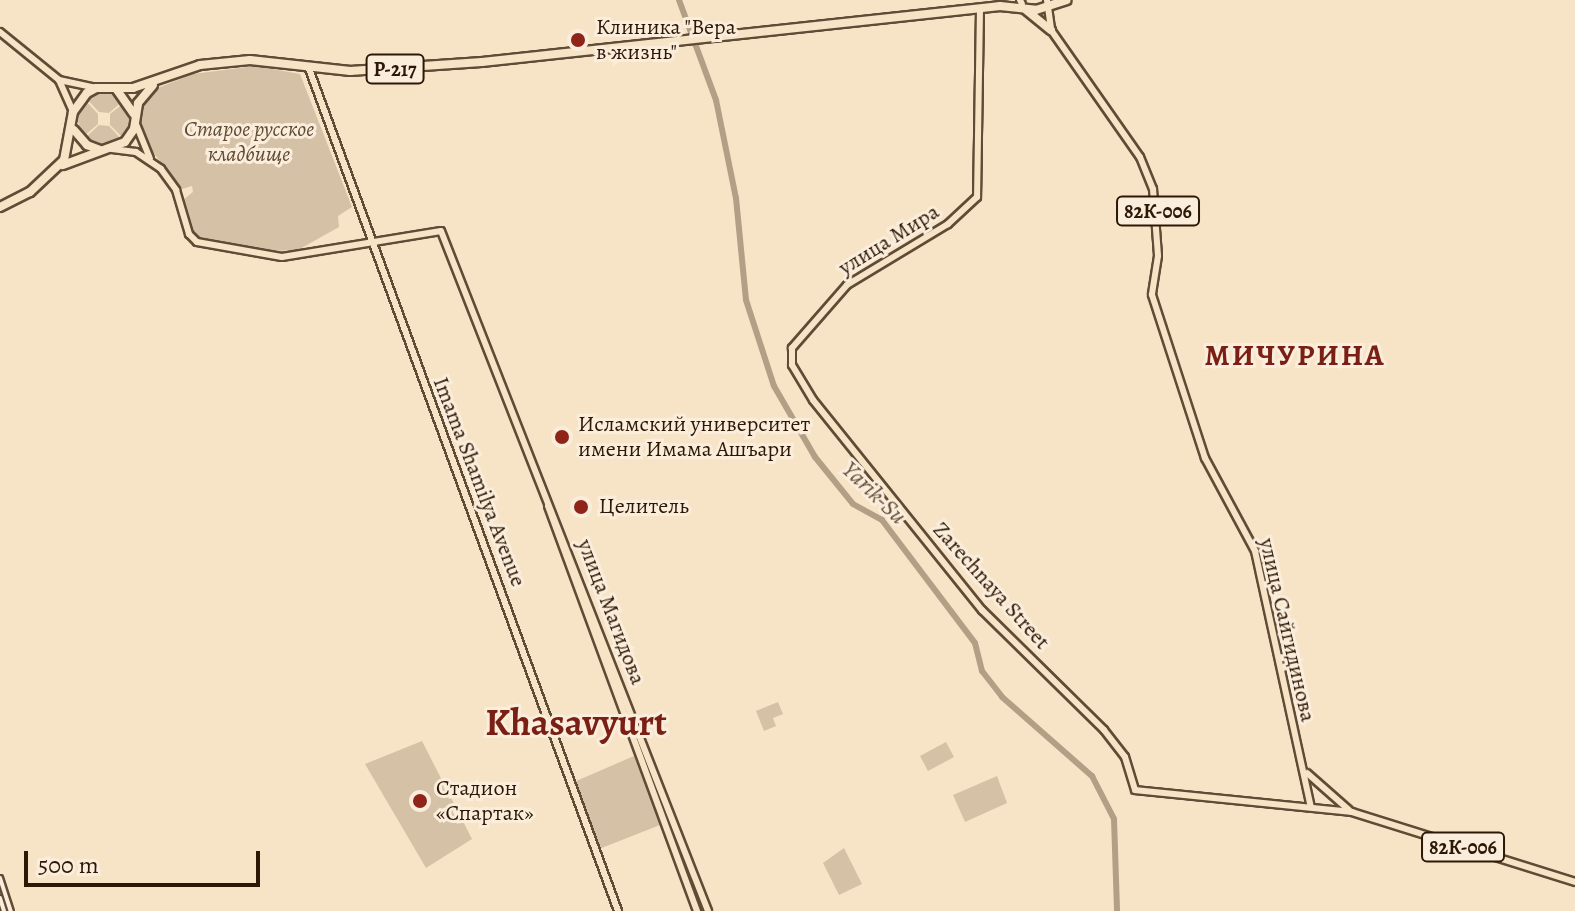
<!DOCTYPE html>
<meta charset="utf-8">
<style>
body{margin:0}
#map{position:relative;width:1575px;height:911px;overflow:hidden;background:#f7e4c7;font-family:Alegreya,serif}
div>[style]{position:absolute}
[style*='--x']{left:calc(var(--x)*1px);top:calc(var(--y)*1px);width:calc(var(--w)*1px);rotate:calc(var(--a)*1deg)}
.green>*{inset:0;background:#d5c1a6}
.river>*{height:6px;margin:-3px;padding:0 3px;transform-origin:3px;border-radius:3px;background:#b29f85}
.roads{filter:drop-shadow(2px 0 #604b36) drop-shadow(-2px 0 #604b36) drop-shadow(0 2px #604b36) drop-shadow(0 -2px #604b36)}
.minor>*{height:4px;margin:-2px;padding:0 2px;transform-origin:2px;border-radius:2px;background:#faeddb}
.major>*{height:6px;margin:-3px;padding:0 3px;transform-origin:3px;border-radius:3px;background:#f7e4c7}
.highway>*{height:8px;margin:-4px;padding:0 4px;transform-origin:4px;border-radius:4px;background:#f7e4c7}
.dots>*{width:22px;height:22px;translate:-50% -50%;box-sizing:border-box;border:4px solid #faeddb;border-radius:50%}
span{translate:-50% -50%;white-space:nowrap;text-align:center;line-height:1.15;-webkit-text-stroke:6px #faeddb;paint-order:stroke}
.shield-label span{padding:2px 6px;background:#faeddb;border:2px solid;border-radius:6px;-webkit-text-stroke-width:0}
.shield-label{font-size:20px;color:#2d1805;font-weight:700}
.poi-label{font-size:22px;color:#2d1805}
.left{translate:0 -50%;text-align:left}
.park-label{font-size:22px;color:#5f4b35;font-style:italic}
.street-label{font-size:22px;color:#2d1805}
.water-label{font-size:24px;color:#624e38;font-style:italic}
.district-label{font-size:30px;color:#7a1f14;font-weight:700;letter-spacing:2px}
.town-label{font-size:38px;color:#7a1f14;font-weight:700}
.scale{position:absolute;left:24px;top:851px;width:236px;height:36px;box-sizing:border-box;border:4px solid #2d1805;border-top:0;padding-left:10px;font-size:24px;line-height:28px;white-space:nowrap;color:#2d1805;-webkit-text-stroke:6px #faeddb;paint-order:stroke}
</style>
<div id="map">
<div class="green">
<i style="clip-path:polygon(255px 66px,300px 74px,352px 207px,338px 216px,339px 227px,298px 250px,268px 251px,195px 237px,183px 200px,193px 192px,192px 186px,182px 189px,144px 141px,139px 117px,150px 91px,193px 74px)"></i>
<i style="clip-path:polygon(100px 91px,111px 92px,124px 100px,109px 113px,99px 112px,86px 98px)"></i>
<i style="clip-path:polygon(85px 100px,98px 114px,98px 124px,83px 137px,77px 118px)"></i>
<i style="clip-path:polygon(125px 102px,132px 121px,124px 139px,110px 125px,110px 114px)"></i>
<i style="clip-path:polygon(99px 125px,109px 126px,122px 140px,108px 147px,84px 139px)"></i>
<i style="clip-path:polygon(778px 702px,783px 714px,773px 718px,776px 726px,764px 731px,756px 711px)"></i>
<i style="clip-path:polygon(422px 741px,472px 839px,426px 868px,365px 764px)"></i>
<i style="clip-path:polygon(946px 742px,954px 757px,928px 771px,920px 756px)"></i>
<i style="clip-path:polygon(634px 756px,660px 825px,599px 849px,574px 782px)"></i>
<i style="clip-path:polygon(997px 776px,1007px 803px,965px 822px,953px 795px)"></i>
<i style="clip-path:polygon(844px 848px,862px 884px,839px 895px,823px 863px)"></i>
</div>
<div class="river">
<i style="--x:679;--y:0;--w:107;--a:69.7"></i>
<i style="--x:716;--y:100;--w:100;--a:78.5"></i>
<i style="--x:736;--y:198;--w:102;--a:84.4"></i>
<i style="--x:746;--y:300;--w:90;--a:72"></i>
<i style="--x:774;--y:386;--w:82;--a:60"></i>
<i style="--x:815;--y:457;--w:60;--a:51"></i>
<i style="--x:853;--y:504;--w:33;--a:29"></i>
<i style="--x:882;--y:520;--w:154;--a:52.9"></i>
<i style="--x:975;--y:643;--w:29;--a:76"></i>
<i style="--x:982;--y:671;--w:33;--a:52"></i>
<i style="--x:1002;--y:697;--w:120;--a:41.3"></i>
<i style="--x:1092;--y:776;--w:48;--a:62.9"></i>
<i style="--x:1114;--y:819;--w:92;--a:88.1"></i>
</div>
<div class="roads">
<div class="minor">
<i style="--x:0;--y:878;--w:35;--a:72"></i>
<i style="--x:0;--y:898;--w:14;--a:73"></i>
</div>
<div class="major">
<i style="--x:1020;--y:0;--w:4;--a:63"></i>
<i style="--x:1047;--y:0;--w:30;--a:82"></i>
<i style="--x:1051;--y:30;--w:155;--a:55"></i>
<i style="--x:1140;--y:157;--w:35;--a:68"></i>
<i style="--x:1153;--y:189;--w:67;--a:85.7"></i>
<i style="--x:1158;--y:256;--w:39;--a:99"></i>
<i style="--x:1152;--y:295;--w:171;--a:72"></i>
<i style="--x:1205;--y:458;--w:106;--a:61.7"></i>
<i style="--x:1255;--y:551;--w:262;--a:77.7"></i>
<i style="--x:980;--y:9;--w:188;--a:90.9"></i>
<i style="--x:977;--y:197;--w:40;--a:137"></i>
<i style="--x:948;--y:224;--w:118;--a:148.9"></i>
<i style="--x:847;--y:285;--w:84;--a:131.1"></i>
<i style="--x:792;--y:348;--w:17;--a:90"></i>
<i style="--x:792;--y:365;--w:41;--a:59"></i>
<i style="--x:813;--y:400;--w:270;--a:51.2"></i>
<i style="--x:982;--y:610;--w:171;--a:44.5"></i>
<i style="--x:1104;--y:730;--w:34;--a:52"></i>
<i style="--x:1125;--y:757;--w:34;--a:73"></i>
<i style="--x:1135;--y:790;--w:218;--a:5.8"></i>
<i style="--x:1352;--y:812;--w:234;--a:17.4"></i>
<i style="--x:0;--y:32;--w:76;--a:39.1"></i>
<i style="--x:59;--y:80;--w:38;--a:12"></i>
<i style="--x:308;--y:66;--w:900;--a:69.85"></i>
<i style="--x:59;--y:80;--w:35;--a:66"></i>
<i style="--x:136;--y:124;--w:37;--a:68"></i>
<i style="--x:112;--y:149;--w:24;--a:7"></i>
<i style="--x:136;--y:152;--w:30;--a:34"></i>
<i style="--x:161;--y:169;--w:26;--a:54"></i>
<i style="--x:176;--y:190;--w:46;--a:73.5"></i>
<i style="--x:189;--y:234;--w:11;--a:45"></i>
<i style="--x:197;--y:242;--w:86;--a:10"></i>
<i style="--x:282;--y:257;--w:161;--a:-9.3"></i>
<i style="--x:441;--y:231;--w:731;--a:68.56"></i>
<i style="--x:548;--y:506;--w:432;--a:69.8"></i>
<i style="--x:1307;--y:773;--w:56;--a:41.4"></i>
</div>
<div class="highway">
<i style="--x:1026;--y:10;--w:32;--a:39"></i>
<i style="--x:117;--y:90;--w:29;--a:55"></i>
<i style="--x:74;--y:130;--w:20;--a:49"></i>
<i style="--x:87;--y:145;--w:14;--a:21"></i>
<i style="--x:63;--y:165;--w:66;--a:-20.4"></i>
<i style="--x:125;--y:142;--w:16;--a:-55"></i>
<i style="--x:134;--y:129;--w:26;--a:-81"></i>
<i style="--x:138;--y:103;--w:23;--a:-50"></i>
<i style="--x:0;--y:207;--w:34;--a:-27"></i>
<i style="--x:30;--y:192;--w:47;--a:-43.3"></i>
<i style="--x:64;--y:160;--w:49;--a:-79.4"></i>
<i style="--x:73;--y:112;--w:24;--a:-54"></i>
<i style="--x:87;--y:93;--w:10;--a:-29"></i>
<i style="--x:96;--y:88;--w:37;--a:0"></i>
<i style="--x:133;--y:88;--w:71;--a:-18.9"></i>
<i style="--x:200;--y:65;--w:50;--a:-5.7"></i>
<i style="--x:250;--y:60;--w:101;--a:6.3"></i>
<i style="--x:350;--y:71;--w:132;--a:-3.9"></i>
<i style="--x:482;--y:62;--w:521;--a:-6.17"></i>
<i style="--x:1000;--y:6;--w:36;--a:6"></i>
<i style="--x:1036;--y:10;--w:32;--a:-18"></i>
</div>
</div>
<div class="dots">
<i style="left:578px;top:40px;background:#8f2418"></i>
<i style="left:562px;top:437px;background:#8f2418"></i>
<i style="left:581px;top:507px;background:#8f2418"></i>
<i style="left:420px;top:801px;background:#8f2418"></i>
</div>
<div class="shield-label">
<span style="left:395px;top:69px">Р-217</span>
<span style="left:1158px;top:211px">82К-006</span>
<span style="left:1463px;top:847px">82К-006</span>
</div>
<div class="poi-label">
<span class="left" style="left:596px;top:40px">Клиника "Вера<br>в жизнь"</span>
<span class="left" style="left:578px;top:437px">Исламский университет<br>имени Имама Ашъари</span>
<span class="left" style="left:599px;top:507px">Целитель</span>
<span class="left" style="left:436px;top:801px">Стадион<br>«Спартак»</span>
</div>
<div class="park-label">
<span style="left:249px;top:142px">Старое русское<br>кладбище</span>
</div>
<div class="street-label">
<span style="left:889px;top:240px;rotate:-32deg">улица Мира</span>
<span style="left:479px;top:482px;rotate:69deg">Imama Shamilya Avenue</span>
<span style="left:991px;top:586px;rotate:48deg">Zarechnaya Street</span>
<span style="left:611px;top:612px;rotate:69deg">улица Магидова</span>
<span style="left:1287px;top:630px;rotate:77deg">улица Сайгидинова</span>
</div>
<div class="water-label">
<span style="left:874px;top:493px;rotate:44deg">Yarik-Su</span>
</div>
<div class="district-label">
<span style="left:1295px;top:355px">МИЧУРИНА</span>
</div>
<div class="town-label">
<span style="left:576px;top:723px">Khasavyurt</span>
</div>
<div class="scale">500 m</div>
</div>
